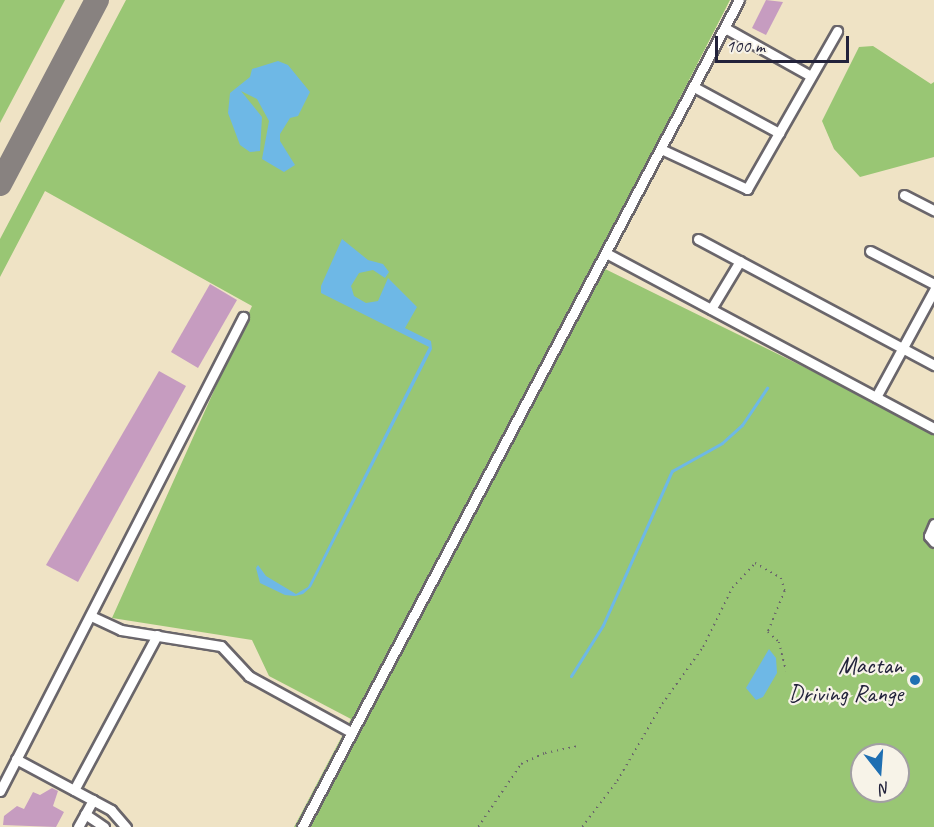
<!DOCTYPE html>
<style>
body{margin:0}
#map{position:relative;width:934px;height:827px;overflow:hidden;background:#efe3c5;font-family:Caveat,sans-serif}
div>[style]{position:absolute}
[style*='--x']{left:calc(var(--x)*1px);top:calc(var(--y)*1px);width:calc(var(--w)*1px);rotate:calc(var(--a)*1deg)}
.green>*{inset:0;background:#99c674}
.water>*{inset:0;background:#6eb8e6}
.stream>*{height:3px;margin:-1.5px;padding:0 1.5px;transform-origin:1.5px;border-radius:1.5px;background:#6eb8e6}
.taxiway>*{height:24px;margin:-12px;padding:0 12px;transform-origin:12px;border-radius:12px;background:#888280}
.building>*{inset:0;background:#c69cc0}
.path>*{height:1.5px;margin-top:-0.75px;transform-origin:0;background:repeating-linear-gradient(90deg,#6a666b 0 1.5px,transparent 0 6px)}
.roads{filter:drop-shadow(2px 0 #6a666b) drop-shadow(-2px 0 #6a666b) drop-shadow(0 2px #6a666b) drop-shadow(0 -2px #6a666b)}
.minor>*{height:9px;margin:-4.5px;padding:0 4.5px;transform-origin:4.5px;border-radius:4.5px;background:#fff}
.dots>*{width:16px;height:16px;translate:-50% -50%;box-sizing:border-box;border:3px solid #f7f3e8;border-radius:50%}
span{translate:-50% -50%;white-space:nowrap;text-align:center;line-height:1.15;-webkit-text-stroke:4.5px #f7f3e8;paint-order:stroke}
.poi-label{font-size:24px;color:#22223b}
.right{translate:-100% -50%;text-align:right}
.north{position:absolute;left:850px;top:743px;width:60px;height:60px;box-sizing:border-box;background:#f7f3e8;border:2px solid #a29fa3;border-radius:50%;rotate:163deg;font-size:16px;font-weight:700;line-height:24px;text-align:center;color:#22223b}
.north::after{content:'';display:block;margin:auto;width:21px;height:27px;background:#1f6fb2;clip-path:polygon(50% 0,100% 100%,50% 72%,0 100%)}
.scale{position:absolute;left:715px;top:36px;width:134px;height:27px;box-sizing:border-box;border:3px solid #22223b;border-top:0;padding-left:8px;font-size:18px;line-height:21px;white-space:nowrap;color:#22223b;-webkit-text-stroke:4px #f7f3e8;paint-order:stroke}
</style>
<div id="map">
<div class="green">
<i style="clip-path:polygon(0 0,65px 0,0 123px)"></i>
<i style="clip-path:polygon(evenodd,126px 0,730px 0,595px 264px,934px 431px,934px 827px,294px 827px,351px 719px,269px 676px,252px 640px,112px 618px,252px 306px,45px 191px,0 277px,0 239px,126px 0,862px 755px,898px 755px,898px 791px,862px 791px,862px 755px)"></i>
<i style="clip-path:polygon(873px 46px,931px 84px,934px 82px,934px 157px,860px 177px,834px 149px,822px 121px,859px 47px)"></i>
</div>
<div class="water">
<i style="clip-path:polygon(278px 61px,288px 65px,310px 92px,298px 116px,290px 118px,280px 134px,280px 141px,295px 165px,284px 172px,262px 159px,269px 121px,257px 99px,241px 91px,262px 117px,260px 151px,250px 152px,240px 145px,228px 113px,230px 93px,250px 77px,252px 69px)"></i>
<i style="clip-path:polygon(342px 239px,368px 260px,383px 264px,389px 272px,385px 278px,373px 270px,359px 273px,351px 286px,354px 296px,366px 303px,378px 301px,388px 278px,417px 307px,405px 328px,431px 341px,432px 349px,311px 587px,303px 594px,295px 596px,285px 595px,260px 583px,256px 568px,258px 565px,266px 576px,296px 594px,308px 587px,429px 347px,321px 293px,321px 286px)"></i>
<i style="clip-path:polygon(769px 649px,776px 658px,777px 673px,763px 697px,756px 700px,746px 688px)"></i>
</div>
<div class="stream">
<i style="--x:571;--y:676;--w:60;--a:-57.9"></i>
<i style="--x:603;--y:625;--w:169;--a:-65.9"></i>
<i style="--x:672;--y:471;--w:57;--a:-29.2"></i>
<i style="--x:722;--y:443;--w:27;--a:-42"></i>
<i style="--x:742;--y:425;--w:45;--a:-56"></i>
</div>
<div class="taxiway">
<i style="--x:0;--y:184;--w:208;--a:-62.2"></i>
</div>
<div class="building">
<i style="clip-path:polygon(766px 0,783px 2px,766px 35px,752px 28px)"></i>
<i style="clip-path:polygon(210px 284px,237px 300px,198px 368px,171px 352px)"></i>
<i style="clip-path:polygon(159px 371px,186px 386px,78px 582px,46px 565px)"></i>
<i style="clip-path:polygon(52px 788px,58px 791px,53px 806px,64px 812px,56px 827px,3px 825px,4px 816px,17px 806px,24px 809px,33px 792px,40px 795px)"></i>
</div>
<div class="path">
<i style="--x:478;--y:827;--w:76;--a:-55.7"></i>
<i style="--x:521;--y:764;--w:26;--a:-25"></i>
<i style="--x:545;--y:753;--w:33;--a:-12"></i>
<i style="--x:582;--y:827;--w:58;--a:-52.7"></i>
<i style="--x:617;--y:781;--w:89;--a:-59.7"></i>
<i style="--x:662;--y:704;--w:70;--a:-54.3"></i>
<i style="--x:703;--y:647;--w:66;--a:-63.8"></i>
<i style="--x:732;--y:588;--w:34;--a:-47"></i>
<i style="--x:755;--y:563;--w:30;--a:30"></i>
<i style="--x:781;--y:578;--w:14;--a:73"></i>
<i style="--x:785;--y:591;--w:44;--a:112.5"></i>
<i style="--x:768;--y:632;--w:15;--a:42"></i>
<i style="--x:779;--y:642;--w:30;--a:76"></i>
</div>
<div class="roads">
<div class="minor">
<i style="--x:725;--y:28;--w:98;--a:29.2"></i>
<i style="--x:694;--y:87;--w:97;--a:28.4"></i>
<i style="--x:661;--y:149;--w:95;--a:24.9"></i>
<i style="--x:747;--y:189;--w:182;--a:-60.3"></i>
<i style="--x:904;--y:195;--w:34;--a:27"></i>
<i style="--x:698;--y:239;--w:268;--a:28.1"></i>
<i style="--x:870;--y:251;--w:72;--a:27.3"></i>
<i style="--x:606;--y:253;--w:372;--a:28.1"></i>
<i style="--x:711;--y:309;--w:56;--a:-58.9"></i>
<i style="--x:876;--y:397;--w:122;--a:-61.5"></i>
<i style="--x:934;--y:524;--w:13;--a:113"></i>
<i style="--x:929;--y:536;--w:8;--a:50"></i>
<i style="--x:91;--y:616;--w:33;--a:25"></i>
<i style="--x:121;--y:630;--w:101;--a:9.1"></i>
<i style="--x:221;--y:646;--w:41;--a:47"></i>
<i style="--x:249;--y:676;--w:116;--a:28.8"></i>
<i style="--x:16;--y:759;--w:108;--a:28.2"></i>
<i style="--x:111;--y:810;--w:23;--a:49"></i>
<i style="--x:74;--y:790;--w:176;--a:-61.8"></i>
<i style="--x:0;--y:791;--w:533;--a:-62.86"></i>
<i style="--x:85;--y:814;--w:23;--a:34"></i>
<i style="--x:78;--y:827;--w:31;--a:-61"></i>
<i style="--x:302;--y:827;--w:935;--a:-62.15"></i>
</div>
</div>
<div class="dots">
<i style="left:915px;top:680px;background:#1f6fb2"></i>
</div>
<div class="poi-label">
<span class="right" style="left:903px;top:680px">Mactan<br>Driving Range</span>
</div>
<div class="north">N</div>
<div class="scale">100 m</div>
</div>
